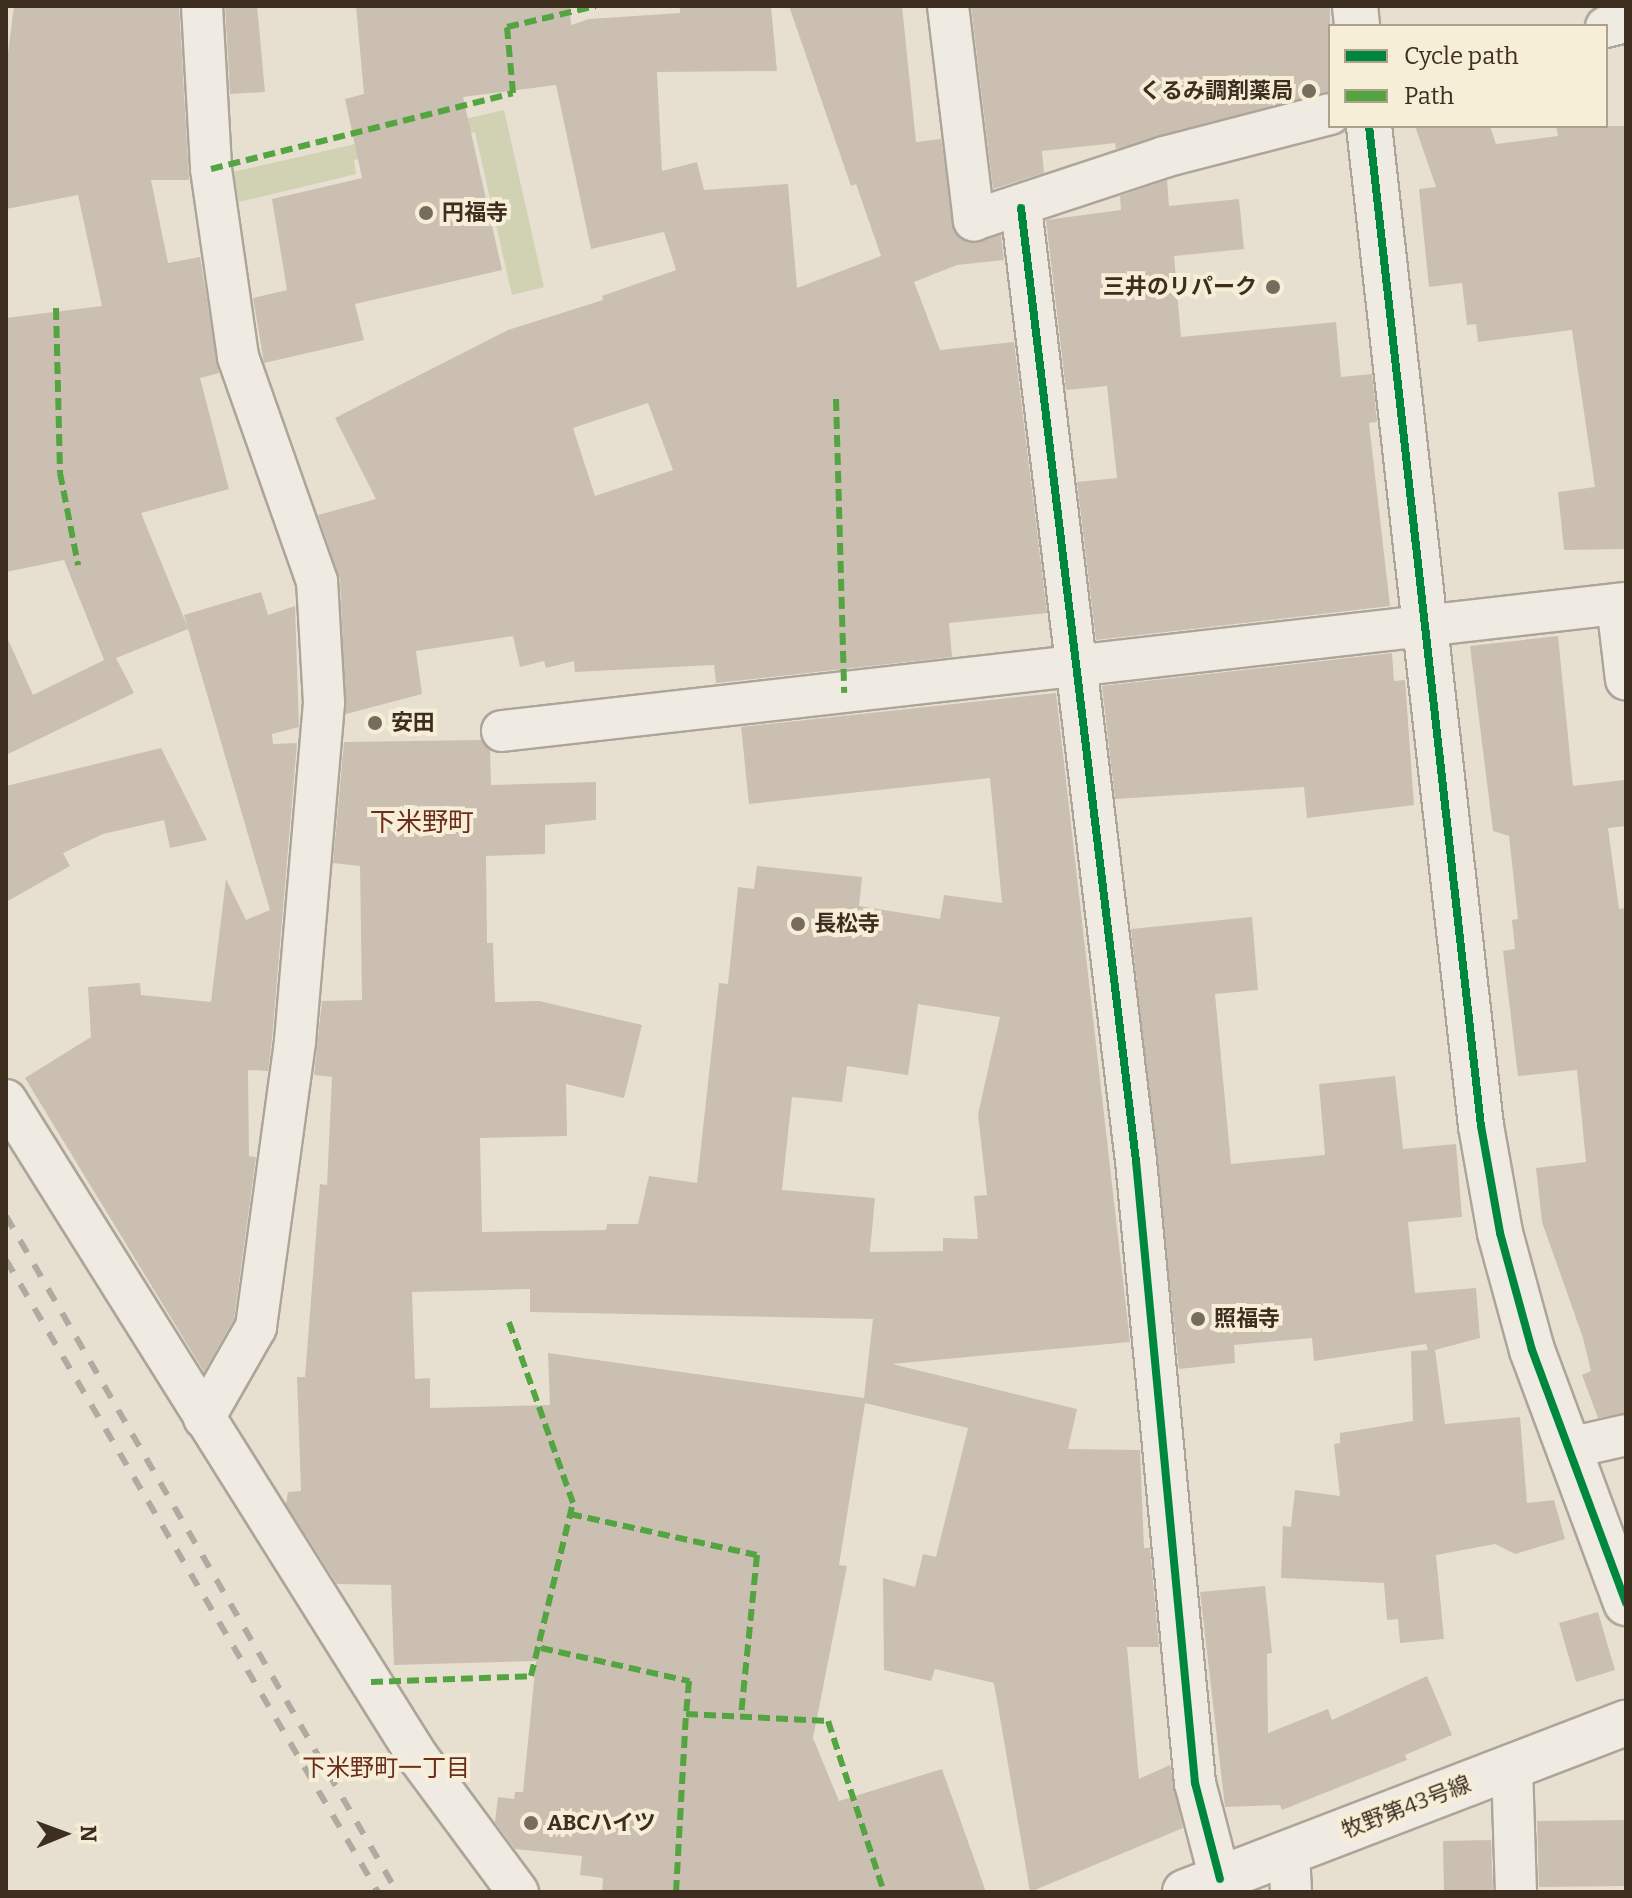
<!DOCTYPE html>
<meta charset="utf-8">
<style>
body{margin:0}
#map{position:relative;width:1632px;height:1898px;overflow:hidden;background:#e7e0d1;font-family:Bitter,"Noto Sans JP",serif}
div>[style]{position:absolute}
[style*='--x']{left:calc(var(--x)*1px);top:calc(var(--y)*1px);width:calc(var(--w)*1px);rotate:calc(var(--a)*1deg)}
.cemetery>*{inset:0;background:#d1d1b3}
.building>*{inset:0;background:#cbbfb2}
.roads{filter:drop-shadow(2px 0 #ada599) drop-shadow(-2px 0 #ada599) drop-shadow(0 2px #ada599) drop-shadow(0 -2px #ada599)}
.street>*{height:40px;margin:-20px;padding:0 20px;transform-origin:20px;border-radius:20px;background:#efebe3}
.secondary>*{height:44px;margin:-22px;padding:0 22px;transform-origin:22px;border-radius:22px;background:#efebe3}
.rail>*{height:6px;margin-top:-3px;transform-origin:0;background:repeating-linear-gradient(90deg,#afaaa2 0 14px,transparent 0 28px)}
.quiet>*{height:6px;margin-top:-3px;transform-origin:0;background:repeating-linear-gradient(90deg,#54a441 0 12px,transparent 0 18px)}
.cycleway>*{height:8px;margin:-4px;padding:0 4px;transform-origin:4px;border-radius:4px;background:#00873e}
.dots>*{width:22px;height:22px;translate:-50% -50%;box-sizing:border-box;border:4px solid #f7eed8;border-radius:50%}
span{translate:-50% -50%;white-space:nowrap;text-align:center;line-height:1.15;-webkit-text-stroke:8px #f7eed8;paint-order:stroke}
.poi-label{font-size:22px;color:#3d2e20;font-weight:700}
.right{translate:-100% -50%;text-align:right}
.left{translate:0 -50%;text-align:left}
.street-label{font-size:22px;color:#3d2e20}
.neighbourhood-label{font-size:24px;color:#6b2e1e}
.quarter-label{font-size:26px;color:#6b2e1e}
.frame{position:absolute;inset:0;border:8px solid #3d2e20;pointer-events:none}
.legend{position:absolute;left:1328px;top:24px;width:280px;height:104px;box-sizing:border-box;background:#f7eed8;border:2px solid #ada18e;margin:0;padding:10px 14px;list-style:none;font-size:24px;color:#3d2e20}
.legend li{display:flex;align-items:center;gap:16px;height:40px}
.legend b{width:40px;border:2px solid #ada18e}
.north{position:absolute;left:24px;top:1794px;width:80px;height:80px;-webkit-text-stroke:6px #f7eed8;paint-order:stroke;rotate:89deg;font-size:22px;font-weight:700;line-height:32px;text-align:center;color:#3d2e20}
.north::after{content:'';display:block;margin:auto;width:28px;height:36px;background:#3d2e20;clip-path:polygon(50% 0,100% 100%,50% 72%,0 100%)}
</style>
<div id="map">
<div class="cemetery">
<i style="clip-path:polygon(504px 110px,544px 287px,512px 295px,475px 132px,354px 160px,356px 174px,239px 202px,233px 172px)"></i>
</div>
<div class="building">
<i style="clip-path:polygon(14px 6px,179px 6px,189px 180px,151px 180px,168px 263px,200px 257px,219px 373px,200px 378px,229px 489px,141px 513px,188px 628px,184px 615px,261px 592px,268px 615px,295px 606px,299px 727px,272px 734px,273px 744px,297px 743px,272px 1039px,268px 1071px,248px 1070px,249px 1156px,256px 1157px,234px 1319px,204px 1372px,25px 1078px,91px 1037px,88px 987px,140px 983px,141px 995px,211px 1002px,226px 879px,246px 920px,270px 910px,188px 629px,116px 658px,134px 693px,6px 755px,6px 635px,33px 695px,104px 660px,64px 560px,6px 572px,6px 318px,102px 306px,78px 195px,6px 209px,6px 69px)"></i>
<i style="clip-path:polygon(225px 6px,257px 6px,265px 92px,230px 94px)"></i>
<i style="clip-path:polygon(evenodd,356px 6px,570px 6px,571px 25px,589px 19px,680px 13px,680px 6px,771px 6px,777px 71px,657px 72px,662px 171px,697px 162px,704px 190px,788px 184px,797px 288px,881px 256px,856px 184px,851px 186px,789px 6px,902px 6px,916px 142px,941px 139px,956px 234px,969px 242px,1001px 235px,1004px 260px,957px 265px,914px 282px,940px 350px,1014px 342px,1047px 613px,949px 623px,952px 657px,716px 683px,714px 665px,575px 672px,574px 661px,546px 668px,544px 661px,520px 667px,513px 636px,416px 651px,422px 694px,346px 714px,340px 580px,318px 515px,376px 499px,335px 418px,508px 330px,603px 300px,602px 296px,676px 270px,664px 232px,591px 249px,556px 85px,463px 97px,502px 270px,355px 304px,364px 340px,264px 363px,253px 298px,287px 290px,272px 199px,362px 178px,345px 99px,364px 94px,356px 6px,648px 403px,673px 470px,595px 496px,573px 428px,648px 403px)"></i>
<i style="clip-path:polygon(971px 6px,1330px 6px,1330px 92px,1116px 149px,1115px 143px,1042px 151px,1044px 173px,993px 189px)"></i>
<i style="clip-path:polygon(1415px 126px,1490px 126px,1496px 144px,1558px 136px,1556px 126px,1626px 126px,1626px 549px,1564px 550px,1558px 492px,1595px 487px,1572px 330px,1478px 342px,1476px 324px,1467px 325px,1462px 283px,1429px 287px,1419px 189px,1436px 187px)"></i>
<i style="clip-path:polygon(1167px 180px,1169px 206px,1239px 199px,1244px 249px,1174px 256px,1181px 337px,1336px 322px,1341px 377px,1372px 374px,1377px 422px,1369px 423px,1390px 606px,1096px 640px,1077px 482px,1117px 478px,1107px 386px,1066px 390px,1046px 220px,1121px 210px,1120px 196px)"></i>
<i style="clip-path:polygon(1558px 636px,1573px 786px,1624px 780px,1626px 801px,1626px 826px,1608px 828px,1619px 909px,1626px 908px,1626px 1413px,1598px 1418px,1582px 1375px,1591px 1371px,1583px 1338px,1542px 1222px,1536px 1168px,1586px 1162px,1577px 1070px,1518px 1076px,1503px 951px,1515px 949px,1512px 920px,1518px 919px,1509px 836px,1493px 831px,1470px 646px)"></i>
<i style="clip-path:polygon(1392px 653px,1394px 681px,1405px 680px,1414px 805px,1307px 818px,1304px 787px,1115px 799px,1102px 686px)"></i>
<i style="clip-path:polygon(evenodd,1056px 693px,1130px 1342px,892px 1364px,1077px 1409px,1068px 1449px,1140px 1450px,1144px 1548px,1150px 1548px,1159px 1647px,1127px 1647px,1139px 1779px,1170px 1765px,1183px 1828px,1030px 1892px,994px 1683px,935px 1669px,931px 1681px,884px 1670px,883px 1578px,915px 1587px,923px 1554px,936px 1557px,968px 1428px,865px 1403px,839px 1565px,847px 1566px,813px 1738px,839px 1801px,942px 1769px,986px 1892px,602px 1892px,603px 1878px,580px 1875px,582px 1856px,515px 1849px,495px 1822px,498px 1797px,514px 1799px,515px 1792px,523px 1792px,536px 1661px,394px 1665px,391px 1585px,337px 1584px,286px 1504px,288px 1492px,301px 1491px,297px 1377px,305px 1377px,320px 1184px,327px 1185px,332px 1077px,314px 1075px,322px 1001px,362px 1000px,360px 866px,333px 863px,344px 742px,482px 740px,490px 750px,491px 785px,596px 782px,596px 820px,545px 825px,545px 854px,486px 856px,487px 943px,493px 943px,495px 1002px,539px 1001px,642px 1025px,624px 1098px,566px 1084px,567px 1136px,480px 1138px,482px 1232px,606px 1230px,607px 1224px,638px 1224px,649px 1176px,697px 1183px,719px 983px,728px 984px,738px 887px,754px 889px,757px 866px,862px 877px,859px 906px,940px 919px,944px 895px,1002px 903px,990px 778px,749px 804px,741px 727px,1056px 693px,918px 1004px,1000px 1017px,978px 1114px,987px 1195px,974px 1196px,978px 1239px,943px 1238px,943px 1251px,870px 1252px,875px 1198px,782px 1190px,792px 1097px,842px 1102px,847px 1066px,908px 1075px,918px 1004px,1056px 693px,530px 1289px,530px 1312px,873px 1319px,864px 1398px,548px 1353px,550px 1405px,430px 1408px,430px 1378px,415px 1379px,412px 1292px,530px 1289px)"></i>
<i style="clip-path:polygon(161px 748px,207px 840px,170px 848px,164px 820px,103px 834px,63px 853px,70px 866px,6px 902px,6px 786px)"></i>
<i style="clip-path:polygon(1252px 917px,1258px 990px,1215px 994px,1231px 1164px,1325px 1155px,1319px 1084px,1395px 1076px,1403px 1149px,1456px 1144px,1462px 1217px,1408px 1222px,1415px 1293px,1476px 1288px,1480px 1338px,1435px 1350px,1445px 1424px,1520px 1417px,1527px 1503px,1554px 1500px,1565px 1539px,1515px 1554px,1495px 1544px,1436px 1555px,1444px 1639px,1400px 1643px,1398px 1619px,1387px 1620px,1384px 1583px,1281px 1578px,1283px 1526px,1291px 1527px,1295px 1490px,1340px 1496px,1334px 1444px,1340px 1443px,1340px 1433px,1413px 1421px,1411px 1351px,1428px 1350px,1426px 1344px,1314px 1361px,1312px 1338px,1234px 1345px,1235px 1363px,1179px 1369px,1131px 929px)"></i>
<i style="clip-path:polygon(1265px 1586px,1272px 1653px,1267px 1654px,1268px 1733px,1328px 1709px,1332px 1720px,1427px 1676px,1452px 1735px,1405px 1755px,1407px 1760px,1282px 1810px,1280px 1805px,1225px 1807px,1200px 1592px)"></i>
<i style="clip-path:polygon(1598px 1612px,1615px 1670px,1576px 1682px,1559px 1623px)"></i>
<i style="clip-path:polygon(1626px 1820px,1626px 1886px,1539px 1887px,1537px 1821px)"></i>
<i style="clip-path:polygon(1491px 1840px,1493px 1892px,1444px 1892px,1443px 1841px)"></i>
</div>
<div class="roads">
<div class="street">
<i style="--x:202;--y:6;--w:163;--a:86.8"></i>
<i style="--x:211;--y:169;--w:190;--a:81.8"></i>
<i style="--x:238;--y:357;--w:238;--a:70.6"></i>
<i style="--x:317;--y:581;--w:122;--a:86.7"></i>
<i style="--x:324;--y:703;--w:340;--a:94.9"></i>
<i style="--x:295;--y:1042;--w:288;--a:97.8"></i>
<i style="--x:256;--y:1327;--w:105;--a:119.7"></i>
<i style="--x:948;--y:6;--w:216;--a:83.1"></i>
<i style="--x:974;--y:220;--w:200;--a:-18.3"></i>
<i style="--x:1164;--y:157;--w:171;--a:-14.5"></i>
<i style="--x:1606;--y:27;--w:21;--a:-14"></i>
<i style="--x:1021;--y:208;--w:960;--a:83.12"></i>
<i style="--x:1136;--y:1161;--w:625;--a:84.58"></i>
<i style="--x:1195;--y:1783;--w:99;--a:75.4"></i>
<i style="--x:1617;--y:604;--w:76;--a:83.2"></i>
<i style="--x:502;--y:731;--w:1131;--a:-6.5"></i>
<i style="--x:6;--y:1100;--w:775;--a:57.91"></i>
<i style="--x:418;--y:1757;--w:168;--a:53.5"></i>
<i style="--x:1569;--y:1448;--w:58;--a:-12.8"></i>
<i style="--x:1512;--y:1766;--w:126;--a:88.2"></i>
<i style="--x:1289;--y:1852;--w:40;--a:87.1"></i>
</div>
<div class="secondary">
<i style="--x:1355;--y:6;--w:20;--a:84"></i>
<i style="--x:1369;--y:126;--w:1006;--a:83.61"></i>
<i style="--x:1481;--y:1126;--w:109;--a:79.9"></i>
<i style="--x:1500;--y:1233;--w:121;--a:74.7"></i>
<i style="--x:1532;--y:1350;--w:270;--a:69.6"></i>
<i style="--x:1185;--y:1892;--w:472;--a:-21"></i>
</div>
</div>
<div class="rail">
<i style="--x:6;--y:1216;--w:781;--a:59.95"></i>
<i style="--x:6;--y:1260;--w:733;--a:59.52"></i>
</div>
<div class="quiet">
<i style="--x:211;--y:169;--w:311;--a:-14.1"></i>
<i style="--x:513;--y:93;--w:66;--a:-95.2"></i>
<i style="--x:507;--y:27;--w:91;--a:-13.3"></i>
<i style="--x:56;--y:308;--w:165;--a:88.6"></i>
<i style="--x:60;--y:473;--w:94;--a:78.9"></i>
<i style="--x:836;--y:399;--w:294;--a:88.4"></i>
<i style="--x:570;--y:1514;--w:191;--a:12.4"></i>
<i style="--x:757;--y:1555;--w:162;--a:95.7"></i>
<i style="--x:541;--y:1648;--w:152;--a:12.6"></i>
<i style="--x:689;--y:1681;--w:33;--a:95"></i>
<i style="--x:371;--y:1682;--w:160;--a:-2.1"></i>
<i style="--x:531;--y:1676;--w:178;--a:-76.4"></i>
<i style="--x:573;--y:1503;--w:192;--a:-109.5"></i>
<i style="--x:676;--y:1892;--w:178;--a:-86.8"></i>
<i style="--x:686;--y:1714;--w:142;--a:2.8"></i>
<i style="--x:828;--y:1721;--w:180;--a:71.9"></i>
</div>
<div class="cycleway">
<i style="--x:1369;--y:126;--w:1006;--a:83.61"></i>
<i style="--x:1481;--y:1126;--w:109;--a:79.9"></i>
<i style="--x:1500;--y:1233;--w:121;--a:74.7"></i>
<i style="--x:1532;--y:1350;--w:270;--a:69.6"></i>
<i style="--x:1021;--y:208;--w:960;--a:83.12"></i>
<i style="--x:1136;--y:1161;--w:625;--a:84.58"></i>
<i style="--x:1195;--y:1783;--w:99;--a:75.4"></i>
</div>
<div class="dots">
<i style="left:1309px;top:91px;background:#786c5e"></i>
<i style="left:426px;top:213px;background:#786c5e"></i>
<i style="left:1273px;top:287px;background:#786c5e"></i>
<i style="left:375px;top:723px;background:#786c5e"></i>
<i style="left:798px;top:924px;background:#786c5e"></i>
<i style="left:1198px;top:1319px;background:#786c5e"></i>
<i style="left:531px;top:1823px;background:#786c5e"></i>
</div>
<div class="poi-label">
<span class="right" style="left:1293px;top:91px">くるみ調剤薬局</span>
<span class="left" style="left:442px;top:213px">円福寺</span>
<span class="right" style="left:1257px;top:287px">三井のリパーク</span>
<span class="left" style="left:391px;top:723px">安田</span>
<span class="left" style="left:814px;top:924px">長松寺</span>
<span class="left" style="left:1214px;top:1319px">照福寺</span>
<span class="left" style="left:547px;top:1823px">ABCハイツ</span>
</div>
<div class="street-label">
<span style="left:1406px;top:1807px;rotate:-21deg">牧野第43号線</span>
</div>
<div class="neighbourhood-label">
<span style="left:386px;top:1769px">下米野町一丁目</span>
</div>
<div class="quarter-label">
<span style="left:422px;top:823px">下米野町</span>
</div>
<div class="frame"></div>
<ul class="legend">
<li><b style="height:10px;background:#00873e"></b>Cycle path</li>
<li><b style="height:10px;background:#54a441"></b>Path</li>
</ul>
<div class="north">N</div>
</div>
